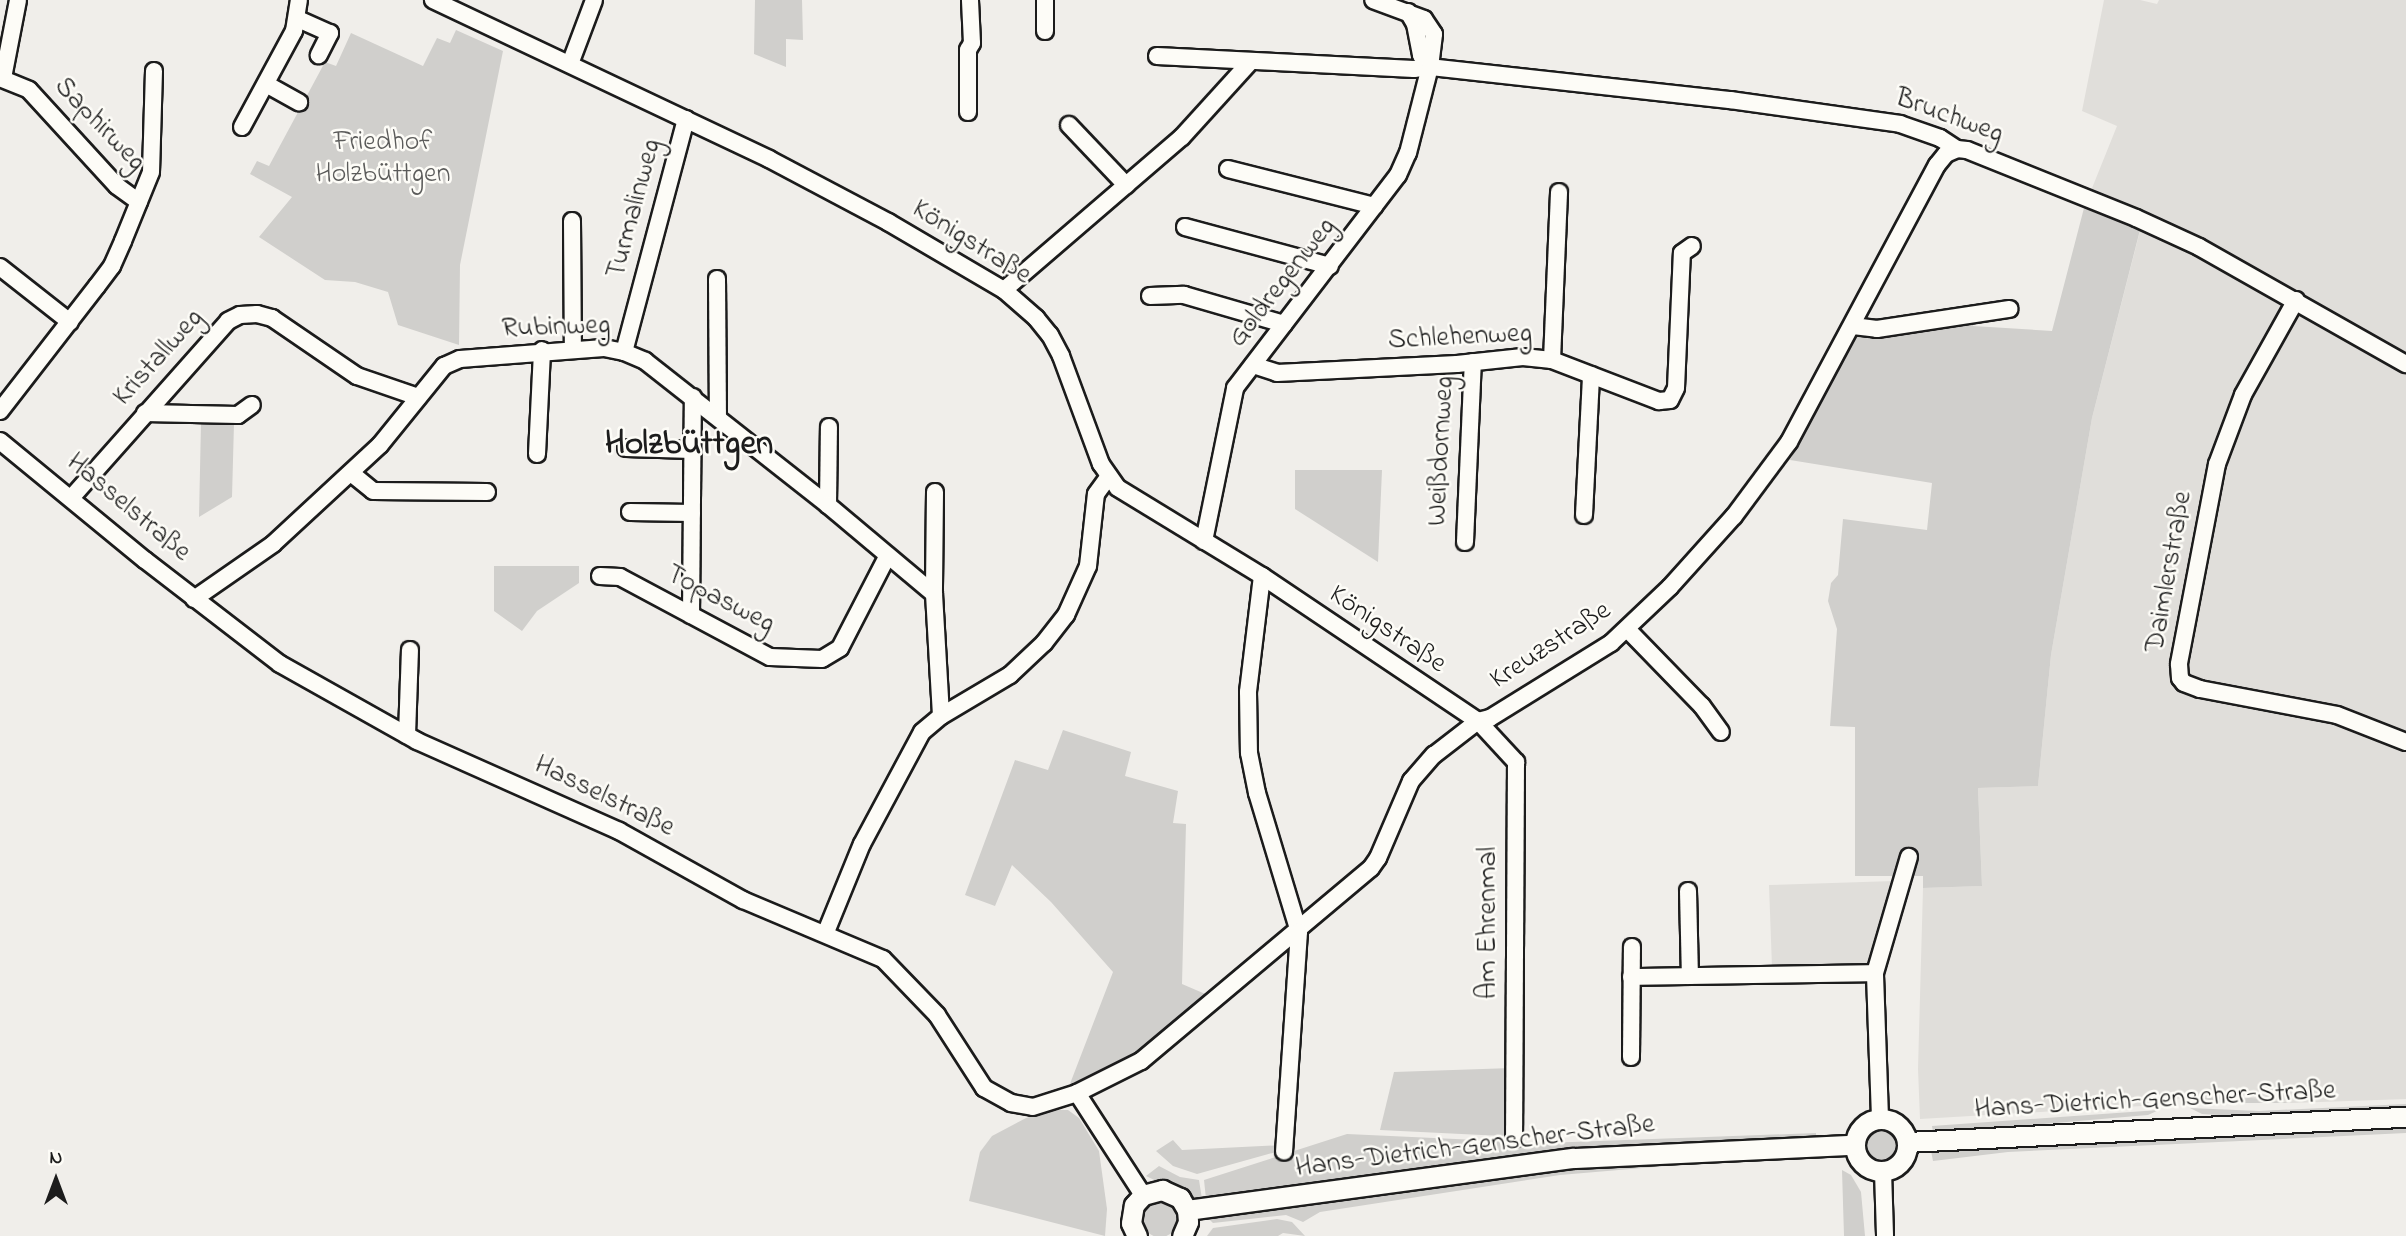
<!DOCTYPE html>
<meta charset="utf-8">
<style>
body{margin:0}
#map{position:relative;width:2406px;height:1236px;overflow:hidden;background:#f0eeea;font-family:"Indie Flower",sans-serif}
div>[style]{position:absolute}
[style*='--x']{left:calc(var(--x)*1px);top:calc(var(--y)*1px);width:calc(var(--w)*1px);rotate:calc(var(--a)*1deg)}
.built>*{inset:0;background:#e0deda}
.green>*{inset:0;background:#d0cfcc}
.round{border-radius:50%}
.roads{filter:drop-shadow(2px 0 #1c1c1c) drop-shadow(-2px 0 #1c1c1c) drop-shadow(0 2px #1c1c1c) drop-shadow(0 -2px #1c1c1c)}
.minor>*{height:16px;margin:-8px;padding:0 8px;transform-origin:8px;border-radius:8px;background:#fdfcf7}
.tertiary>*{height:19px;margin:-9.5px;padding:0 9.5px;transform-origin:9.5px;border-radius:9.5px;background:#fdfcf7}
.tertiary>.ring{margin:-9.5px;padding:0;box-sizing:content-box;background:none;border:19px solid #fdfcf7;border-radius:50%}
span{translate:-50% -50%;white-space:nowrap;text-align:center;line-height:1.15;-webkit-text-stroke:5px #fdfcf7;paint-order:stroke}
.street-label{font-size:28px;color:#1c1c1c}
.park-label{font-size:28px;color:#5b5b5a}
.district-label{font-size:35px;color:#1c1c1c;font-weight:700}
.north{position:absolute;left:21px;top:1145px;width:70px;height:70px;-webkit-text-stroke:5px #fdfcf7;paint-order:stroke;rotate:0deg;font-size:19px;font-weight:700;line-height:28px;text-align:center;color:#1c1c1c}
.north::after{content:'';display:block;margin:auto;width:24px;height:32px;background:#1c1c1c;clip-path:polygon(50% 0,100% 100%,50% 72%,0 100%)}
</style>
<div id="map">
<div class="built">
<i style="clip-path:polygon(2104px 0,2140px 0,2157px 4px,2159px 0,2406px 0,2406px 1099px,2292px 1103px,2224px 1097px,2160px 1099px,2142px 1106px,1920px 1119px,1918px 1069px,1923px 888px,1982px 886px,1978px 788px,2038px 786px,2051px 655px,2092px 418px,2140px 231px,2084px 208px,2117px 126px,2082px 111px)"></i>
<i style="clip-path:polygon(1894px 881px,1870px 965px,1772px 967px,1769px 885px)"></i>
</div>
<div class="green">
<i style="clip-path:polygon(755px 0,802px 0,803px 40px,786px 39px,786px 67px,754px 54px)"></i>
<i style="clip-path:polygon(456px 30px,503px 51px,460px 265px,459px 345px,398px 325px,388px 292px,355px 282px,325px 280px,259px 237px,292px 197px,250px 174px,257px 161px,269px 166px,325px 62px,336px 66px,351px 33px,423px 66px,437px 38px,450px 43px)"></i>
<i style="clip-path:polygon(2084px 208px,2140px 230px,2092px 418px,2051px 655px,2038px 786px,1978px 788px,1982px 886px,1923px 888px,1923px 876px,1855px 876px,1855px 727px,1830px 726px,1837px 629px,1828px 601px,1831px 583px,1838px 575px,1843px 519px,1927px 530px,1932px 483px,1790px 460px,1856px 337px,1972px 318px,1973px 326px,2052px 331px)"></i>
<i style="clip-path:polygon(201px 423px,234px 423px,232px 497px,199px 517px)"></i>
<i style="clip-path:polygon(1295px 470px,1382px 470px,1378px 562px,1295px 509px)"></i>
<i style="clip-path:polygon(494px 566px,579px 566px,579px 583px,537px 611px,522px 631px,494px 611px)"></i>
<i style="clip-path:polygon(1063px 730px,1131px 752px,1125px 776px,1178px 791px,1173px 823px,1186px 824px,1182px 984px,1210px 996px,1134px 1058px,1068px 1089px,1113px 972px,1051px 902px,1012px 865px,995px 906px,965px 895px,1015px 760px,1048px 770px)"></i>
<i style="clip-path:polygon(1512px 1068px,1508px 1134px,1502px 1136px,1380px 1130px,1394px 1072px)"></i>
<i style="clip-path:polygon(2224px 1097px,2251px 1098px,2292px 1103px,2183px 1103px,2181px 1098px)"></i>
<i style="clip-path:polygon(2406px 1104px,2406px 1110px,2253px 1117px,2202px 1114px,2190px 1108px,2259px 1111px)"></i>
<i style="clip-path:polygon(1058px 1110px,1068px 1110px,1079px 1118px,1099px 1151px,1107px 1209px,1105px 1236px,969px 1201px,980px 1152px,992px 1136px,1026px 1118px)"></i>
<i style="clip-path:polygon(2159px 1110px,2148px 1115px,1974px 1130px,1933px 1133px,1932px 1126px)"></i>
<i style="clip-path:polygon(2406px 1124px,2406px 1133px,2008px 1152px,1933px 1161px,1931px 1151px,2008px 1142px)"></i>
<i class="round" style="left:1865px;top:1129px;width:32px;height:32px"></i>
<i style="clip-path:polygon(1816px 1133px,1816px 1137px,1206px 1199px,1204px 1180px,1347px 1134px,1545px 1143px)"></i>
<i style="clip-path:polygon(1173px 1140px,1182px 1150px,1283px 1145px,1276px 1152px,1197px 1174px,1173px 1166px,1156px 1151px)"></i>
<i style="clip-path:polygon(1823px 1152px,1822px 1158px,1666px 1166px,1560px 1175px,1320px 1212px,1303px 1222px,1286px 1215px,1213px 1223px,1208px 1218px,1371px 1192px,1579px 1164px)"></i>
<i style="clip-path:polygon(1159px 1166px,1180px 1177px,1199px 1180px,1202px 1199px,1194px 1199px,1146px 1176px)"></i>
<i style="clip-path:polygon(1842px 1170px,1851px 1175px,1861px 1192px,1865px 1236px,1844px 1236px)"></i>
<i class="round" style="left:1142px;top:1201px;width:36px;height:36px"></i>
<i style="clip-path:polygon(1277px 1219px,1292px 1222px,1305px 1236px,1283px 1233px,1278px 1236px,1207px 1236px,1213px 1228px)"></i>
</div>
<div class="roads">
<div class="minor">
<i style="--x:433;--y:0;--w:372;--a:25.3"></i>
<i style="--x:769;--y:159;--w:135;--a:27.9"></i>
<i style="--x:888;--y:222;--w:134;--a:30.4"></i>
<i style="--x:1004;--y:290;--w:43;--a:41.2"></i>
<i style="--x:1036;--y:318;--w:22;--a:51"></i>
<i style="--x:1050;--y:335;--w:24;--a:62"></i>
<i style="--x:1061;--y:356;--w:115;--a:69.7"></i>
<i style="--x:1101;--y:464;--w:29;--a:55"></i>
<i style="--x:1118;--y:488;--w:169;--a:31.4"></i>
<i style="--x:1262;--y:576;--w:260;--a:33.9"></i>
<i style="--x:1478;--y:721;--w:56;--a:47.2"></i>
<i style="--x:1516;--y:762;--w:377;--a:90.3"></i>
<i style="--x:1408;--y:12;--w:14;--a:60"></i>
<i style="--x:1415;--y:24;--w:32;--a:79"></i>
<i style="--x:1421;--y:55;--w:15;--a:53"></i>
<i style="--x:298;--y:19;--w:35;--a:24"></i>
<i style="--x:330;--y:33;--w:25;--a:117"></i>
<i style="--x:1045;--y:31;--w:31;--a:-90"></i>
<i style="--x:1157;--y:56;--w:257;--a:2.9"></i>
<i style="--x:1414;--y:69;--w:16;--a:-7"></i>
<i style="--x:1430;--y:67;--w:302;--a:6.3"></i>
<i style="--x:1730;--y:100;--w:172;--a:8"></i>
<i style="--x:1900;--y:124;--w:42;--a:19.3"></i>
<i style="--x:1940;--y:138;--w:20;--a:33"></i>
<i style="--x:1957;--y:149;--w:10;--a:6"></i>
<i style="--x:1967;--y:150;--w:182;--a:21.9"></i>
<i style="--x:2136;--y:218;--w:69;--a:24.7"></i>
<i style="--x:2199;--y:247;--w:238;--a:29.5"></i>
<i style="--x:570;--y:64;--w:68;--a:-69.4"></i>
<i style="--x:0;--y:78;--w:31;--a:22"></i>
<i style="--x:29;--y:90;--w:130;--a:47.5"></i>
<i style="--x:117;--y:186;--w:27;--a:36"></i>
<i style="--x:3;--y:78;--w:79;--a:-79.1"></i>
<i style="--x:266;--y:84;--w:38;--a:29"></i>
<i style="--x:968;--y:112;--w:62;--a:-90"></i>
<i style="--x:968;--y:50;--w:8;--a:-60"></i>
<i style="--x:972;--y:43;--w:43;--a:-92.7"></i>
<i style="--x:1069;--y:125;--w:83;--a:46.5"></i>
<i style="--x:242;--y:127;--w:109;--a:-61.6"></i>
<i style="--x:294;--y:31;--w:31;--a:-81"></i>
<i style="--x:1228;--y:169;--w:151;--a:14.2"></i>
<i style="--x:572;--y:221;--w:128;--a:89.6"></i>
<i style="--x:1185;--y:227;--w:150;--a:15.1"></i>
<i style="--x:0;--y:267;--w:89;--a:38.2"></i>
<i style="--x:717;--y:279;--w:137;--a:89.6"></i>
<i style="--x:1004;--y:290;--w:235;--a:-40.7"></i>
<i style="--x:1182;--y:137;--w:101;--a:-47.8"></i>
<i style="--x:1150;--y:296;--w:34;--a:-2"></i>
<i style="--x:1184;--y:295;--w:104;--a:16.2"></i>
<i style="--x:2296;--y:300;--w:109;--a:119.2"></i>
<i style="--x:2243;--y:395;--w:74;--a:110.6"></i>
<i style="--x:2217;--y:464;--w:204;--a:100.8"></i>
<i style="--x:2179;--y:664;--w:14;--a:86"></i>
<i style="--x:2180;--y:678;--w:6;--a:51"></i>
<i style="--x:2184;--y:683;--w:17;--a:21"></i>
<i style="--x:2200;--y:689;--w:139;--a:10.7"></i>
<i style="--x:2337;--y:715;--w:74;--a:21.4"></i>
<i style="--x:1853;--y:326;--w:24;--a:7"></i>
<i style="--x:1877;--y:329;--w:134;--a:-8.6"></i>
<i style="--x:624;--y:352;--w:241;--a:-75.1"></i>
<i style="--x:1552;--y:360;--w:168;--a:-87.6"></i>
<i style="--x:1253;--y:365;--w:25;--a:18"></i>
<i style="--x:1277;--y:373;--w:180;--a:-2.9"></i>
<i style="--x:1457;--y:364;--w:66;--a:-6.1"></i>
<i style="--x:1523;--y:357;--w:29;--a:6"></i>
<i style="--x:1552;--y:360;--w:115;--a:21"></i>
<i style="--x:1659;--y:401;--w:11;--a:-5"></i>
<i style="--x:1670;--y:400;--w:13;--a:-63"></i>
<i style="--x:1676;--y:388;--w:135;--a:-87.5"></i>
<i style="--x:1682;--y:253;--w:12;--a:-35"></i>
<i style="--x:0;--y:411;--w:158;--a:-52.2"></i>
<i style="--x:97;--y:286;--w:25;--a:-53"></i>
<i style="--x:112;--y:266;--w:27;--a:-66"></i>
<i style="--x:123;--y:241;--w:74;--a:-67.9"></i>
<i style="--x:151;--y:172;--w:101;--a:-88.3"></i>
<i style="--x:145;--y:413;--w:93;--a:1.2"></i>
<i style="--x:238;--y:415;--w:17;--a:-36"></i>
<i style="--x:0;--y:441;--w:188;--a:39.4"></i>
<i style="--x:145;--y:560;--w:170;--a:37.6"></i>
<i style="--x:280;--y:664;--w:157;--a:29.3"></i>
<i style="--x:417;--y:741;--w:221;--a:24"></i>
<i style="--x:619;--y:831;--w:142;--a:29.1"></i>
<i style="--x:743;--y:900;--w:152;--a:22.9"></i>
<i style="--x:883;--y:959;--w:78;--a:46"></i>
<i style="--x:937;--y:1015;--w:87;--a:57.2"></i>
<i style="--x:984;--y:1088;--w:31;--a:29"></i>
<i style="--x:1011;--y:1103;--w:22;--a:10"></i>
<i style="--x:1033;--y:1107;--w:46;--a:-17.7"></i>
<i style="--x:1077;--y:1093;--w:72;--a:-26.6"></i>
<i style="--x:1141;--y:1061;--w:300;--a:-40"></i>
<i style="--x:1371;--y:868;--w:12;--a:-55"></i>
<i style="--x:1378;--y:858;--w:84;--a:-66.8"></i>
<i style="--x:1411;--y:781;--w:35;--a:-49"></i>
<i style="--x:1434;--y:755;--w:56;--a:-37.7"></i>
<i style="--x:1478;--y:721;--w:12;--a:-14"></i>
<i style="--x:1490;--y:718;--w:142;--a:-31.8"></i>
<i style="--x:1611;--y:643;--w:81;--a:-43.5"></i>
<i style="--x:1670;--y:587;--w:96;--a:-48"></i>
<i style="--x:1734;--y:516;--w:92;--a:-53.4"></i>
<i style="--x:1789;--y:442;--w:314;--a:-61.9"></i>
<i style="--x:1937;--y:165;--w:14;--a:-51"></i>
<i style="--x:1946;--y:154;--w:12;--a:-24"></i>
<i style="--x:626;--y:448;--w:66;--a:1.7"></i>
<i style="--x:537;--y:454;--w:104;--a:-87.2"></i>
<i style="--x:351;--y:473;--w:28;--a:39"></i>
<i style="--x:373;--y:491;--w:114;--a:0.5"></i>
<i style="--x:935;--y:492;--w:102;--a:90.6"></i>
<i style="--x:934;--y:594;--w:122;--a:86.7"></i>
<i style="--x:72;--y:497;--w:235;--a:-48.4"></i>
<i style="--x:228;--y:321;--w:13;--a:-27"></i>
<i style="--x:240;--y:315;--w:17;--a:-3"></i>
<i style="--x:257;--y:314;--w:16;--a:15"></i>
<i style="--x:272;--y:318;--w:103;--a:34.3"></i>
<i style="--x:357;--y:376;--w:65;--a:19"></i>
<i style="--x:828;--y:505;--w:78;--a:-89.3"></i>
<i style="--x:630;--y:512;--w:62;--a:0.9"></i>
<i style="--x:1584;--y:515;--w:140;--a:-87.1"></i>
<i style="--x:1204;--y:541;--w:156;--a:-78.5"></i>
<i style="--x:1235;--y:388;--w:268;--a:-52.6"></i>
<i style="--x:1398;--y:175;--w:24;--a:-66"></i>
<i style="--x:1408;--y:153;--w:89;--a:-75.7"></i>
<i style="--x:1430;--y:67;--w:33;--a:-83"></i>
<i style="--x:1434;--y:34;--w:18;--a:-124"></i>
<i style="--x:1424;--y:19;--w:54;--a:-159.6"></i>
<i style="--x:1465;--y:542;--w:180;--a:-87.5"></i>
<i style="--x:600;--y:576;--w:20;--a:3"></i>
<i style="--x:620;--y:577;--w:170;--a:28.1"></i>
<i style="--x:770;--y:657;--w:52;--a:2.2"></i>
<i style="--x:822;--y:659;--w:21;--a:-31"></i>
<i style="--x:840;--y:648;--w:102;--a:-62.7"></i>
<i style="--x:1262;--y:576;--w:117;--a:96.9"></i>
<i style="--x:1248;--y:692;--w:61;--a:89.1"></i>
<i style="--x:1249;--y:753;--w:41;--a:78.7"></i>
<i style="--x:1257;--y:793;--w:145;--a:73.2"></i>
<i style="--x:1299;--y:932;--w:220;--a:93.9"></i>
<i style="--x:194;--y:599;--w:96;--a:-34.8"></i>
<i style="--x:273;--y:544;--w:146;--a:-42.8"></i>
<i style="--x:380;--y:445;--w:102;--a:-51"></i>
<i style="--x:444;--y:366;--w:17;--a:-24"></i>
<i style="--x:460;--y:359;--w:144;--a:-4.4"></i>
<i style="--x:604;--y:348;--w:20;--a:11"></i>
<i style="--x:624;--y:352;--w:23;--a:23"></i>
<i style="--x:645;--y:361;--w:233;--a:38.2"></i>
<i style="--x:828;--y:505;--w:138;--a:40"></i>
<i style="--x:691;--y:615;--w:218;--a:-89.5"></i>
<i style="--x:1628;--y:630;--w:106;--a:45.8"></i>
<i style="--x:1702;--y:706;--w:32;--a:54"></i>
<i style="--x:407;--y:735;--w:85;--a:-88"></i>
<i style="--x:1688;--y:891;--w:85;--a:88.7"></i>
<i style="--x:826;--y:932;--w:95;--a:-67.8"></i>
<i style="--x:862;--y:844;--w:127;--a:-61.8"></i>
<i style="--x:922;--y:732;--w:25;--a:-40"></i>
<i style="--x:941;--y:716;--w:80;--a:-30.7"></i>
<i style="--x:1010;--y:675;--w:47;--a:-43.3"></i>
<i style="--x:1044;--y:643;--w:36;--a:-52"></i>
<i style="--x:1066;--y:615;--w:54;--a:-65.8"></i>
<i style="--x:1088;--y:566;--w:72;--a:-83.7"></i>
<i style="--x:1096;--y:494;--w:22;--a:-54"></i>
<i style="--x:1631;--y:977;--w:244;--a:-0.9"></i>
<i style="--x:1631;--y:1057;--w:110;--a:-89.5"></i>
<i style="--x:1077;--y:1093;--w:121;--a:57.1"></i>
<i style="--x:1880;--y:1118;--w:145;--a:-92"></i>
<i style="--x:1875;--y:973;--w:121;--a:-73.7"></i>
<i style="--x:1883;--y:1171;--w:65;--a:88.2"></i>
</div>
<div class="tertiary">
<i class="ring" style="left:1855px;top:1119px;width:33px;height:33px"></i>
<i style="--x:1907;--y:1142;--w:500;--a:-2.9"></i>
<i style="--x:1187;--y:1210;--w:390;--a:-7.7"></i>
<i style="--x:1574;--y:1158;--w:280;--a:-2.7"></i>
<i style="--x:1137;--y:1236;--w:14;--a:-115"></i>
<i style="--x:1131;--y:1223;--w:18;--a:-81"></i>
<i style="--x:1134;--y:1205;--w:13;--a:-48"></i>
<i style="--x:1143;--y:1195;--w:20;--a:-15"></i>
<i style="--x:1162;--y:1190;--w:20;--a:24"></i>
<i style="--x:1180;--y:1198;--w:14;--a:60"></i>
<i style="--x:1187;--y:1210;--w:12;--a:85"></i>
<i style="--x:1188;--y:1222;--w:15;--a:113"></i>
</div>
</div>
<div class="street-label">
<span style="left:1949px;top:117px;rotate:20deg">Bruchweg</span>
<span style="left:99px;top:125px;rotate:46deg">Saphirweg</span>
<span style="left:635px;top:209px;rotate:-75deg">Turmalinweg</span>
<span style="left:971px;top:243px;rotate:32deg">Königstraße</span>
<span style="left:1283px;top:283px;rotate:-52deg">Goldregenweg</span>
<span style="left:556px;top:328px;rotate:-2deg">Rubinweg</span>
<span style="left:1460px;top:338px;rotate:-3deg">Schlehenweg</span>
<span style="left:159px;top:358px;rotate:-48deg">Kristallweg</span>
<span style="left:1442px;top:451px;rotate:-87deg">Weißdornweg</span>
<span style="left:128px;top:508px;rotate:40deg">Hasselstraße</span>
<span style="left:2170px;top:572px;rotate:-80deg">Daimlerstraße</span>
<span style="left:720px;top:600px;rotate:27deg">Topasweg</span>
<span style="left:1387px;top:630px;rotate:34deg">Königstraße</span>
<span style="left:1551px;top:646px;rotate:-33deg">Kreuzstraße</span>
<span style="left:604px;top:797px;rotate:26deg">Hasselstraße</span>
<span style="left:1489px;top:923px;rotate:-90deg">Am Ehrenmal</span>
<span style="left:2155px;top:1101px;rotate:-3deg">Hans-Dietrich-Genscher-Straße</span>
<span style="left:1475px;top:1147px;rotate:-7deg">Hans-Dietrich-Genscher-Straße</span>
</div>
<div class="park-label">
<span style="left:383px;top:159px">Friedhof<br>Holzbüttgen</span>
</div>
<div class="district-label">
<span style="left:689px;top:445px">Holzbüttgen</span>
</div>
<div class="north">N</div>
</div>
